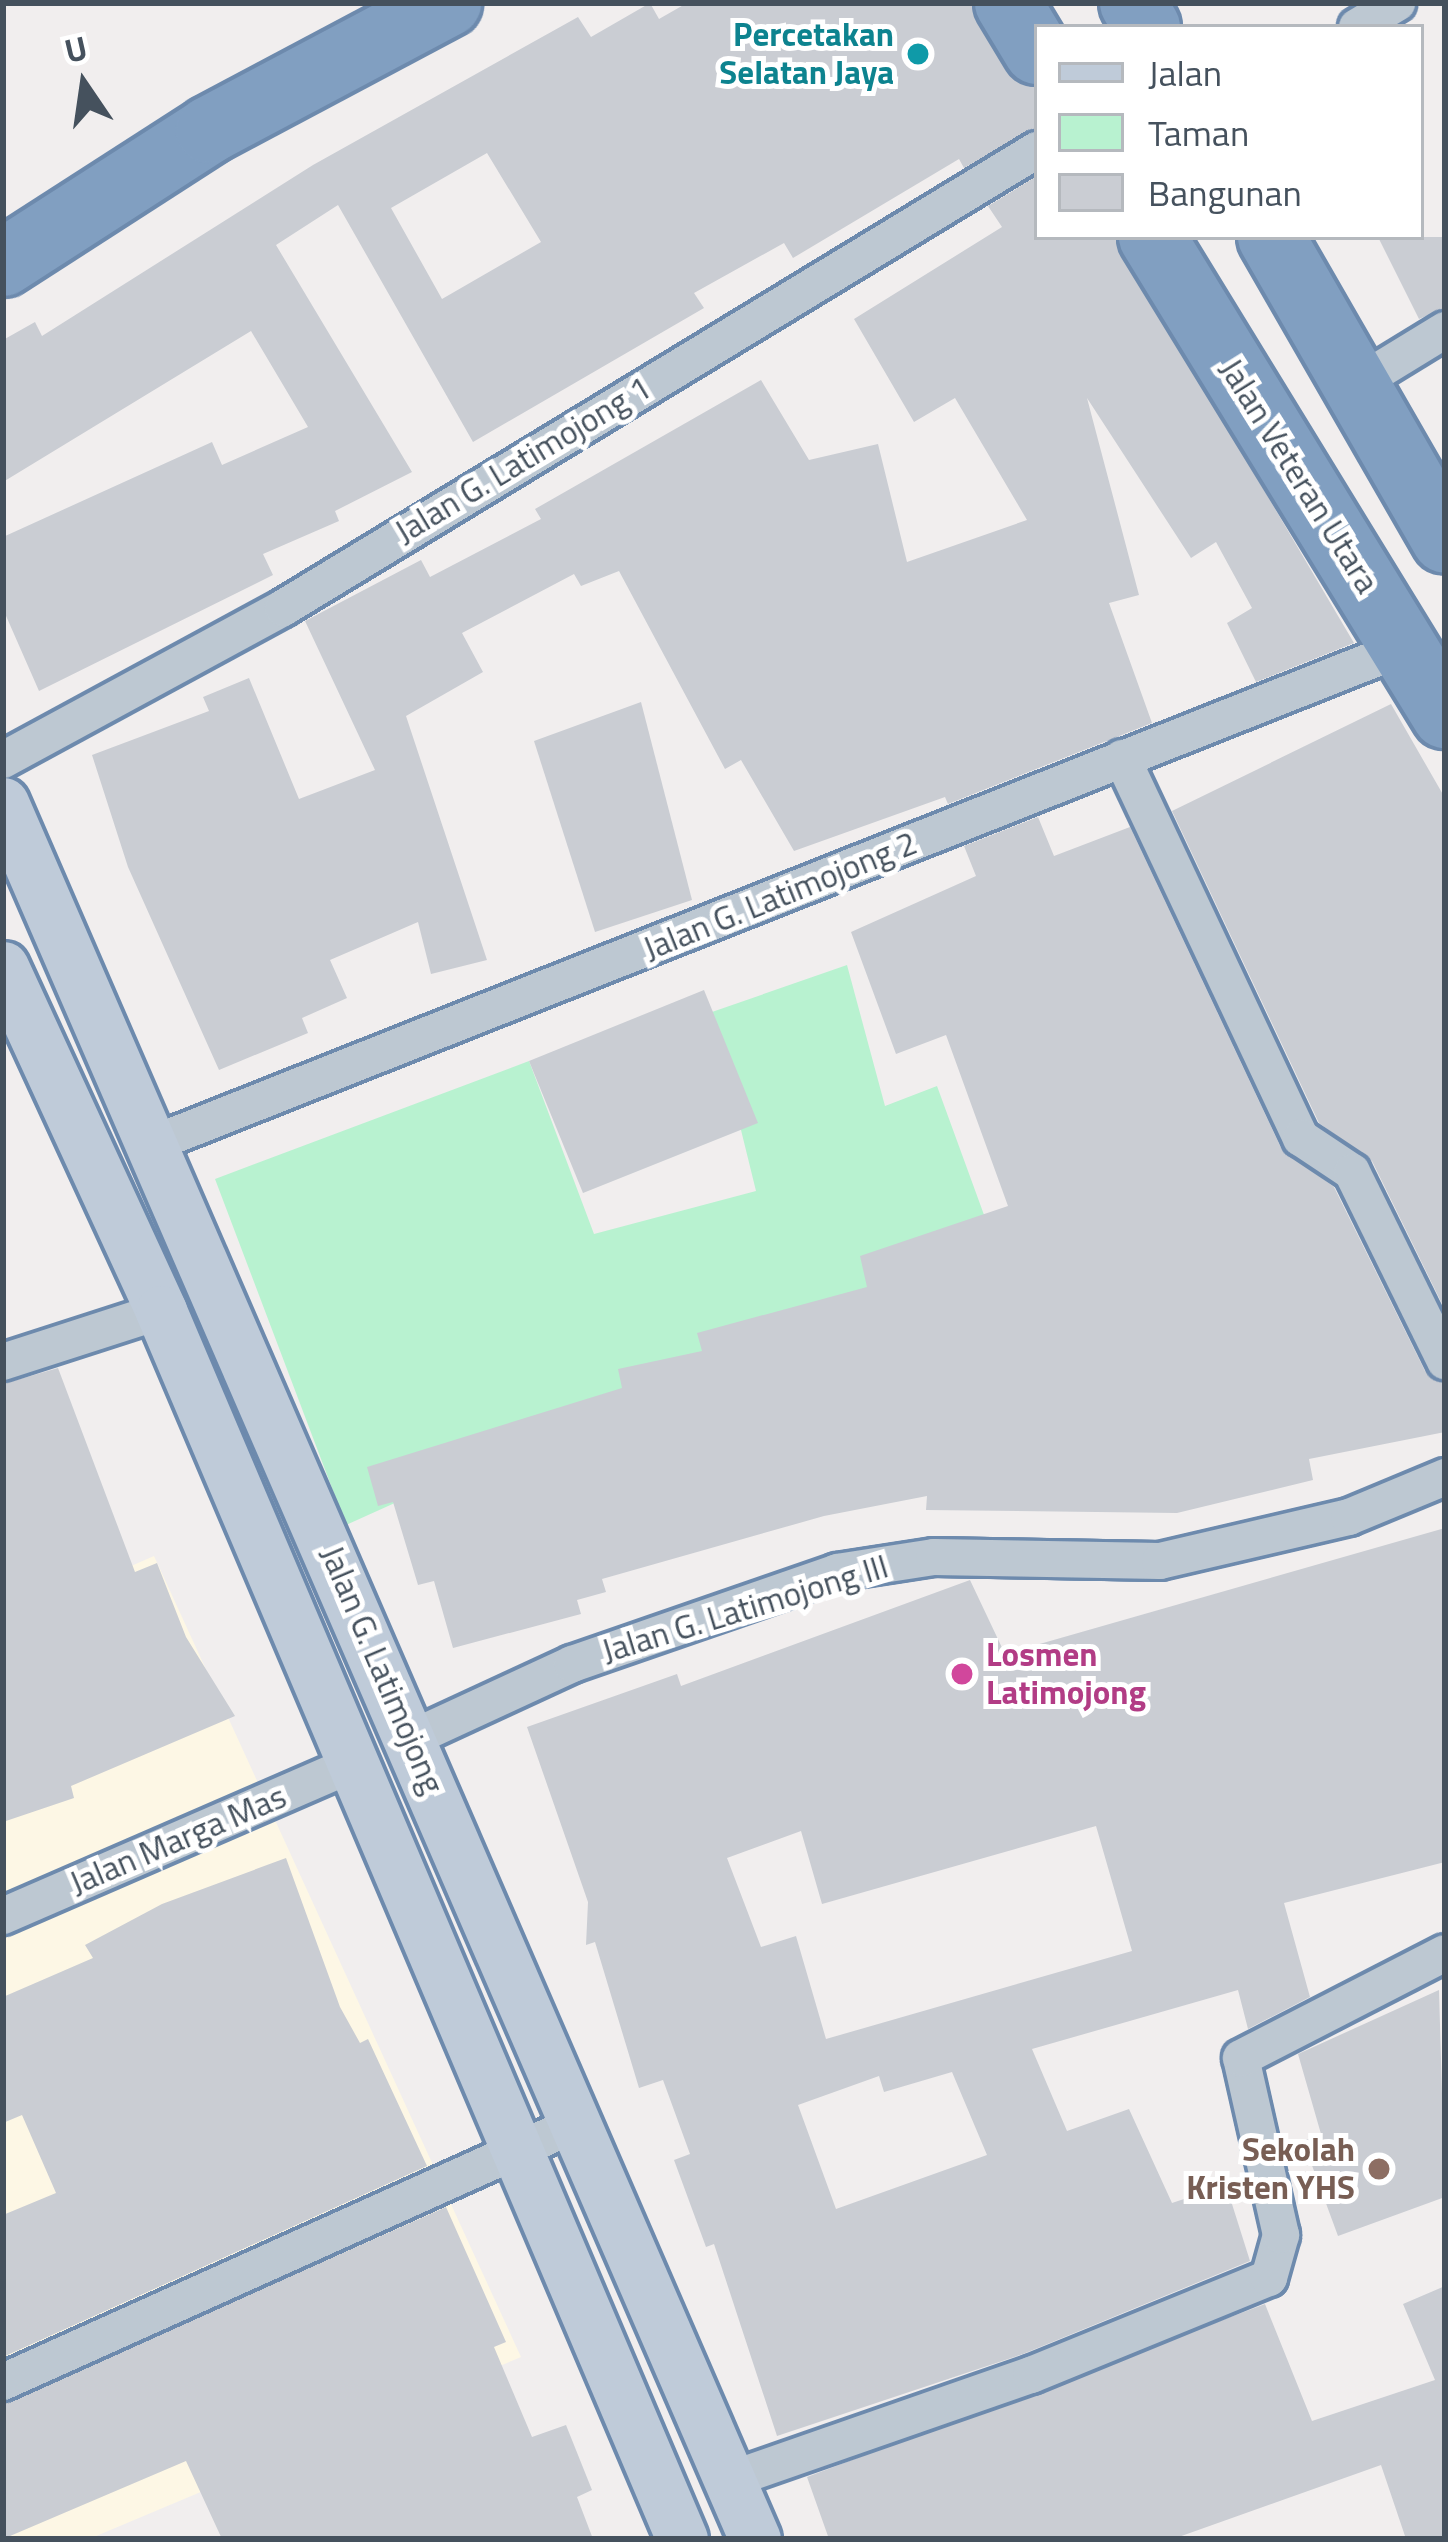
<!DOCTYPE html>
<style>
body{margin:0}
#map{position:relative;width:1448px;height:2542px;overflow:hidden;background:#f1eeee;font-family:"Titillium Web",sans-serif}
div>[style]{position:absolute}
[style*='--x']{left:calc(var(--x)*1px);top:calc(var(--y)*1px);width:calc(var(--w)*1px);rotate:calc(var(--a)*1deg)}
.commercial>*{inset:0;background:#fdf7e5}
.green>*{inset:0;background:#b8f2d0}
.building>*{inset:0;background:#cacdd3}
.roads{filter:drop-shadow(3px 0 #6d8aad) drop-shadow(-3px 0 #6d8aad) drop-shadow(0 3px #6d8aad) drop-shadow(0 -3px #6d8aad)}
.street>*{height:36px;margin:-18px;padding:0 18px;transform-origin:18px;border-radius:18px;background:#bdc8d2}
.secondary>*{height:51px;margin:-25.5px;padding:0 25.5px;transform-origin:25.5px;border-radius:25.5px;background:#bfcbd9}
.highway>*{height:66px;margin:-33px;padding:0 33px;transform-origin:33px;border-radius:33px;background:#819fc1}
.dots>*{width:33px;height:33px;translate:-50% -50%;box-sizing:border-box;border:6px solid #fff;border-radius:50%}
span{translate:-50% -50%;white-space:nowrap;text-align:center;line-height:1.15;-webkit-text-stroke:10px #fff;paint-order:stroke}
.culture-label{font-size:33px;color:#0d838f;font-weight:700}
.right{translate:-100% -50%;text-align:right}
.street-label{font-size:33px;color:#45515d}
.hotel-label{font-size:33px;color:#b23c85;font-weight:700}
.left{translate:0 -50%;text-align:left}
.education-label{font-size:33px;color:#785e54;font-weight:700}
.frame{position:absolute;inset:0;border:6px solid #45515d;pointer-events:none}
.legend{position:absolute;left:1034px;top:24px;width:390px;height:216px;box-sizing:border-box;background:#fff;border:3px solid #b5b9be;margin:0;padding:15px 21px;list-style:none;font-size:36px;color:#45515d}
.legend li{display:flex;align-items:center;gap:24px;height:60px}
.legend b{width:60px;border:3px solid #b5b9be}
.north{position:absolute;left:24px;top:24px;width:120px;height:120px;-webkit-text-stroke:9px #fff;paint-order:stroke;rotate:347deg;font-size:33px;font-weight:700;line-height:48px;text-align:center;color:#45515d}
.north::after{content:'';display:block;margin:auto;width:42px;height:54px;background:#45515d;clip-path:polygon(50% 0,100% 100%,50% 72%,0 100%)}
</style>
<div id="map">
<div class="commercial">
<i style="clip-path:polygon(154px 1556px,521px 2357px,89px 2539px,3px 2539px,3px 1622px)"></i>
</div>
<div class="green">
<i style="clip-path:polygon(847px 965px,885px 1106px,937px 1086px,991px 1234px,346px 1525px,215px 1179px,529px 1061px,594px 1234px,756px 1191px,712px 1012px)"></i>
</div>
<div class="building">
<i style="clip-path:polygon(evenodd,650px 3px,659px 19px,687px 3px,971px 3px,1006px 71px,1037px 88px,1037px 128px,964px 168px,959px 159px,793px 258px,784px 243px,694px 293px,704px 308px,473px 442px,338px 205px,276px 245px,412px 472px,335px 511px,339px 521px,263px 554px,273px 575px,39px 691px,3px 609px,3px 537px,212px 442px,222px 465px,308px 427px,251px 331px,3px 482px,3px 340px,35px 322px,42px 336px,313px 165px,578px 17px,591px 37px,650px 3px,487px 153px,541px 242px,442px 299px,391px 208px,487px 153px)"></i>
<i style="clip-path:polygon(1037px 176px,1037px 237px,1115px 237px,1354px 643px,1256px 682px,1227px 623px,1252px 608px,1216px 542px,1191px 558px,1087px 398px,1139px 595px,1109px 603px,1152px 723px,948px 804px,945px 797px,794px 851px,741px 760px,725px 769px,619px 571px,581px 586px,574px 574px,462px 633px,483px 672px,406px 716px,487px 960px,431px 974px,418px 922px,330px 960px,347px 998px,302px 1018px,308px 1033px,219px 1070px,128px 867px,92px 755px,209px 711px,203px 697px,249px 678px,299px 799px,375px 770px,305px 621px,421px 560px,430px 577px,541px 519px,535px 509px,761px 380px,809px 460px,878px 444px,907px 562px,1027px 520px,955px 398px,914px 422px,854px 319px,1002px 227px,988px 206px)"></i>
<i style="clip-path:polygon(1378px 237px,1445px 237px,1445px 308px,1419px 319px)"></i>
<i style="clip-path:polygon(641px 702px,692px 900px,595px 932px,534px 741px)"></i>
<i style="clip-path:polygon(1391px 704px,1445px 798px,1445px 1310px,1372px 1161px,1319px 1123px,1172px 811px)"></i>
<i style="clip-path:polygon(1038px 817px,1054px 856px,1130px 827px,1281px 1148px,1334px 1187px,1425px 1371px,1445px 1383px,1445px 1432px,1309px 1459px,1313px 1480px,1177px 1513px,926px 1510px,927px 1496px,824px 1516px,602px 1579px,606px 1592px,577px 1600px,581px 1614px,453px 1648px,434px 1581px,418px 1585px,393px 1502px,378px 1506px,367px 1467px,622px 1388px,618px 1369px,702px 1351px,697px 1333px,867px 1287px,860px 1256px,1008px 1206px,946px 1035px,896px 1054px,851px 932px,976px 876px,964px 846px)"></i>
<i style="clip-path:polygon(704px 990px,758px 1123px,583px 1193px,529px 1061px)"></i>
<i style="clip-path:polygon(58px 1368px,135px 1572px,157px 1563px,186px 1637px,235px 1716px,71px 1786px,74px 1798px,3px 1822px,3px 1384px)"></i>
<i style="clip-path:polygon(evenodd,1445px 1528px,1445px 1862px,1284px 1903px,1310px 1997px,1248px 2029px,1238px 1990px,1032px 2049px,1067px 2131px,1129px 2109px,1172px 2203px,1226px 2185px,1250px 2261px,1023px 2354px,777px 2436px,714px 2244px,706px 2247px,674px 2160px,690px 2154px,663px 2080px,639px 2088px,595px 1942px,586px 1945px,588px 1902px,527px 1727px,677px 1674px,681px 1686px,970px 1580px,1005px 1654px,1445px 1528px,1096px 1826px,1132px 1951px,826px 2039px,796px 1936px,761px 1947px,727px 1858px,801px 1831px,822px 1904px,1096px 1826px,1445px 1528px,952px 2072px,987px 2155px,836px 2209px,798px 2105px,879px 2076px,884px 2092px,952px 2072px)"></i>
<i style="clip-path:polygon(286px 1858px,340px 2007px,360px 2043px,368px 2039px,427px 2166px,3px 2357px,3px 2215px,56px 2193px,22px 2115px,3px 2123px,3px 1997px,93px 1958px,85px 1945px,162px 1904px)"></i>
<i style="clip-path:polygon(1439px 1990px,1445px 2197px,1338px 2236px,1303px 2141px,1321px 2134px,1298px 2054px)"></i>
<i style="clip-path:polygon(446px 2207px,506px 2342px,494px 2347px,532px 2437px,566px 2425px,592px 2490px,577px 2497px,593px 2539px,222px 2539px,186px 2461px,3px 2539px,3px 2404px)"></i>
<i style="clip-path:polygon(1445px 2286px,1445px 2539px,1406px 2539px,1381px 2465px,1173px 2539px,829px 2539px,807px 2477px,1265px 2304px,1312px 2421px,1435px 2380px,1403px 2304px)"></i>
</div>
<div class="roads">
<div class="street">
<i style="--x:1357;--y:27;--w:47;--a:-31"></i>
<i style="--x:1357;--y:384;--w:103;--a:-31.5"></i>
<i style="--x:1122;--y:758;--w:420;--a:64.8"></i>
<i style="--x:1301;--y:1138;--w:61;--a:33.7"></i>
<i style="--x:1352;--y:1172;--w:211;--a:63.8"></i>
<i style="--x:3;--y:760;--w:319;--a:-28.5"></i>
<i style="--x:283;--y:608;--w:882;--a:-31.28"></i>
<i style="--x:155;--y:1143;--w:1345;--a:-21.64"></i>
<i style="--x:3;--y:1362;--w:166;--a:-17.9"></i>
<i style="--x:410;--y:1739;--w:179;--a:-24.8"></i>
<i style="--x:572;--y:1664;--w:281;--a:-19.1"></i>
<i style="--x:837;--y:1572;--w:98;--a:-8.8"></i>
<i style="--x:934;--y:1557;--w:226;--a:1"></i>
<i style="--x:1160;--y:1561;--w:194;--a:-13.1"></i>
<i style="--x:1349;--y:1517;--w:104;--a:-22.6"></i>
<i style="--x:3;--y:1916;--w:381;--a:-23.5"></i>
<i style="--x:3;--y:2382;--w:631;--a:-24.25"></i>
<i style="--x:732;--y:2479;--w:317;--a:-19.2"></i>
<i style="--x:1031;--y:2375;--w:257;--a:-22.2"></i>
<i style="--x:1269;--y:2278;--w:45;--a:-74.4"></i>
<i style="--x:1281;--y:2235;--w:181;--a:-102.7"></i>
<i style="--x:1241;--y:2058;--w:229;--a:-27.2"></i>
</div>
<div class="secondary">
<i style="--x:3;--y:803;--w:1892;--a:66.58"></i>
<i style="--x:3;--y:967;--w:379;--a:65.3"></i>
<i style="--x:161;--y:1311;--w:1334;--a:67.01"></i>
</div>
<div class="highway">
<i style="--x:1008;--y:3;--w:56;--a:58.9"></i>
<i style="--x:1133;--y:3;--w:28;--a:60"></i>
<i style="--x:1152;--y:237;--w:561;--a:58.49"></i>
<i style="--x:1271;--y:237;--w:349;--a:60.1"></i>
<i style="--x:3;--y:263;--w:245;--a:-32.8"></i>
<i style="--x:209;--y:130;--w:271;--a:-28"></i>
</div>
</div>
<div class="dots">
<i style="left:918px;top:54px;background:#0f9aa8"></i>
<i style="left:962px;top:1674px;background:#d1479c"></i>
<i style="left:1379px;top:2169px;background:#8d6e63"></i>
</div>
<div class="culture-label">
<span class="right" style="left:894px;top:54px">Percetakan<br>Selatan Jaya</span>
</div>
<div class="street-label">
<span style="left:523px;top:460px;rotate:-31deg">Jalan G. Latimojong 1</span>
<span style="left:1299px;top:476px;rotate:58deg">Jalan Veteran Utara</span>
<span style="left:780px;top:896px;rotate:-22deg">Jalan G. Latimojong 2</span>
<span style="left:745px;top:1609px;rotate:-17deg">Jalan G. Latimojong III</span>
<span style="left:382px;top:1670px;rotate:67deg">Jalan G. Latimojong</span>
<span style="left:178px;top:1840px;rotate:-23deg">Jalan Marga Mas</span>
</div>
<div class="hotel-label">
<span class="left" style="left:986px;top:1674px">Losmen<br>Latimojong</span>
</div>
<div class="education-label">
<span class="right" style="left:1355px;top:2169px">Sekolah<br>Kristen YHS</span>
</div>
<div class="frame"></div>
<ul class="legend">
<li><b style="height:15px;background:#bfcbd9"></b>Jalan</li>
<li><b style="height:33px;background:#b8f2d0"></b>Taman</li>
<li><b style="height:33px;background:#cacdd3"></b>Bangunan</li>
</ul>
<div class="north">U</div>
</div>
